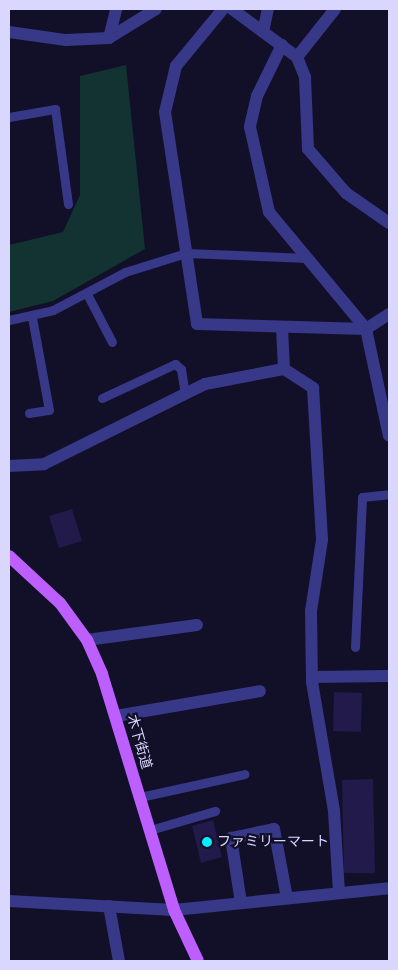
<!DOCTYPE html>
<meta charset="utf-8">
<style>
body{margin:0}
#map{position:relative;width:398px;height:970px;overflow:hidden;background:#120f29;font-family:"Fira Sans Condensed","Noto Sans JP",sans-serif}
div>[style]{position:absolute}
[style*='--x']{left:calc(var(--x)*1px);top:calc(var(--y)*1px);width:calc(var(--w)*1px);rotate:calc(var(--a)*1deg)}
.green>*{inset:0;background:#123331}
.building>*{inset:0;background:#221a4a}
.lane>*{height:9px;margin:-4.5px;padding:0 4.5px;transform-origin:4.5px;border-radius:4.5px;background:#383889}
.street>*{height:12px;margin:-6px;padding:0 6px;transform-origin:6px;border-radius:6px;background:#383889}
.primary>*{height:12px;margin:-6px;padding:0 6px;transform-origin:6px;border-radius:6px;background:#bd5eff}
.dots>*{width:14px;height:14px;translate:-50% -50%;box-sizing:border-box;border:2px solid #120f29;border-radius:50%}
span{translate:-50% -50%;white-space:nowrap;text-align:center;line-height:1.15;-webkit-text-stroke:4.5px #120f29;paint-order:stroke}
.street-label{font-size:14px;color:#dad7ff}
.poi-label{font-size:14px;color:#dad7ff}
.left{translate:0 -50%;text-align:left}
.frame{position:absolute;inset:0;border:10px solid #dad7ff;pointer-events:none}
</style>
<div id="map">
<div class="green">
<i style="clip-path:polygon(126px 65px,145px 249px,53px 301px,9px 312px,9px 245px,63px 232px,80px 195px,80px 76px)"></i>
</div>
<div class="building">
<i style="clip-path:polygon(72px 509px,82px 541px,59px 548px,49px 516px)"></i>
<i style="clip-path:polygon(334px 692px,362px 693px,361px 732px,333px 731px)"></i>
<i style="clip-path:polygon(373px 779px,375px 873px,344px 873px,342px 780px)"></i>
<i style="clip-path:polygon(213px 820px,222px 857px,201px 863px,192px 826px)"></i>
</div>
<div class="lane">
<i style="--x:9;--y:117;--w:47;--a:-9.9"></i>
<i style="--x:55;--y:109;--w:96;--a:82.2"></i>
<i style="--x:87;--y:294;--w:54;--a:62.5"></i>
<i style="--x:9;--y:320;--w:45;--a:-12.8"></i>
<i style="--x:53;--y:310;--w:81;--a:-27.8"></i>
<i style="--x:125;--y:272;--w:64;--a:-17.3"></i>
<i style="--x:186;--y:253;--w:122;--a:2.3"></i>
<i style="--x:102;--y:398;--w:81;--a:-25"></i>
<i style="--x:175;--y:364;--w:8;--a:40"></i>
<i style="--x:181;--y:369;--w:25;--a:81"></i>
<i style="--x:29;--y:413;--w:20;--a:-9"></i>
<i style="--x:49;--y:410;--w:95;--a:-100.4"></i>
<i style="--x:355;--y:647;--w:150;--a:-87.3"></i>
<i style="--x:362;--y:497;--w:27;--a:-6"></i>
<i style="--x:140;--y:797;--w:107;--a:-12.4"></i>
<i style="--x:150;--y:830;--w:68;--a:-16.3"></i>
</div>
<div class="street">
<i style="--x:223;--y:9;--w:74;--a:129.5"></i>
<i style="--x:176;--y:66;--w:47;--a:103.4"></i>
<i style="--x:165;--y:112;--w:214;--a:81.4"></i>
<i style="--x:197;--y:324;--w:169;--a:1.7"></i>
<i style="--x:366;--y:329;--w:27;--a:-33"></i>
<i style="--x:232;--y:9;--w:81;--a:36.4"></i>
<i style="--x:297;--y:57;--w:22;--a:68"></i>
<i style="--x:305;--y:77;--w:72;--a:87.6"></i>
<i style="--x:308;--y:149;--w:58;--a:49.2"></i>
<i style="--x:346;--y:193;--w:52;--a:34.9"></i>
<i style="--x:9;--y:32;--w:58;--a:8"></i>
<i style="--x:66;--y:40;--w:43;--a:-2.7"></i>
<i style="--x:109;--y:38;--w:55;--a:-31.7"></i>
<i style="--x:263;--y:32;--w:24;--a:-78"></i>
<i style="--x:109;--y:38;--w:30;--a:-76"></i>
<i style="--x:282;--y:45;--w:57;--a:116.1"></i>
<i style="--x:257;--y:96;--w:32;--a:103"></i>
<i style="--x:250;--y:127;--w:87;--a:77.4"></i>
<i style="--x:269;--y:212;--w:152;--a:50.3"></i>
<i style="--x:366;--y:329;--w:109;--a:77.9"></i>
<i style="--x:297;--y:57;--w:61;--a:-51.6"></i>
<i style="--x:282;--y:328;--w:41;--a:87.2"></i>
<i style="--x:9;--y:466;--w:35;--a:-3"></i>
<i style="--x:44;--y:464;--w:180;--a:-26.4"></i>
<i style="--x:205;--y:384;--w:80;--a:-10.8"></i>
<i style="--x:284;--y:369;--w:35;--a:33"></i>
<i style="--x:313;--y:388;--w:152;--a:86.6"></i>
<i style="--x:322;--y:540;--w:72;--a:98.8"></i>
<i style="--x:311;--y:611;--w:71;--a:89.2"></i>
<i style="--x:312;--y:682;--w:131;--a:80.3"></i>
<i style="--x:334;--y:811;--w:82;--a:86.5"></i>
<i style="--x:87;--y:640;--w:111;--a:-7.8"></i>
<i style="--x:312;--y:677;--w:77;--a:-0.7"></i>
<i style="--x:116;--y:716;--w:146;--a:-9.8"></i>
<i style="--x:9;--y:901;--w:165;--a:3.1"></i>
<i style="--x:174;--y:910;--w:216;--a:-5.8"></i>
<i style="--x:241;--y:903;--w:66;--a:-98.7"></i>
<i style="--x:231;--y:838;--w:44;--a:-11.8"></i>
<i style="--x:274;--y:829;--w:70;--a:79.3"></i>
<i style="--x:109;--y:906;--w:56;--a:79.7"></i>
</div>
<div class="primary">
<i style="--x:9;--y:556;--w:69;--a:42.7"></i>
<i style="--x:60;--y:603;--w:46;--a:53.9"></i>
<i style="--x:87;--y:640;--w:37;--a:66"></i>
<i style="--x:102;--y:674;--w:247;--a:73"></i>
<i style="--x:174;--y:910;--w:56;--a:64.8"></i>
</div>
<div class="dots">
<i style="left:207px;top:842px;background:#03efff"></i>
</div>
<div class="street-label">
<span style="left:139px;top:742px;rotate:74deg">木下街道</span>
</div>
<div class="poi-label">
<span class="left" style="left:217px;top:842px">ファミリーマート</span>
</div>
<div class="frame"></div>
</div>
